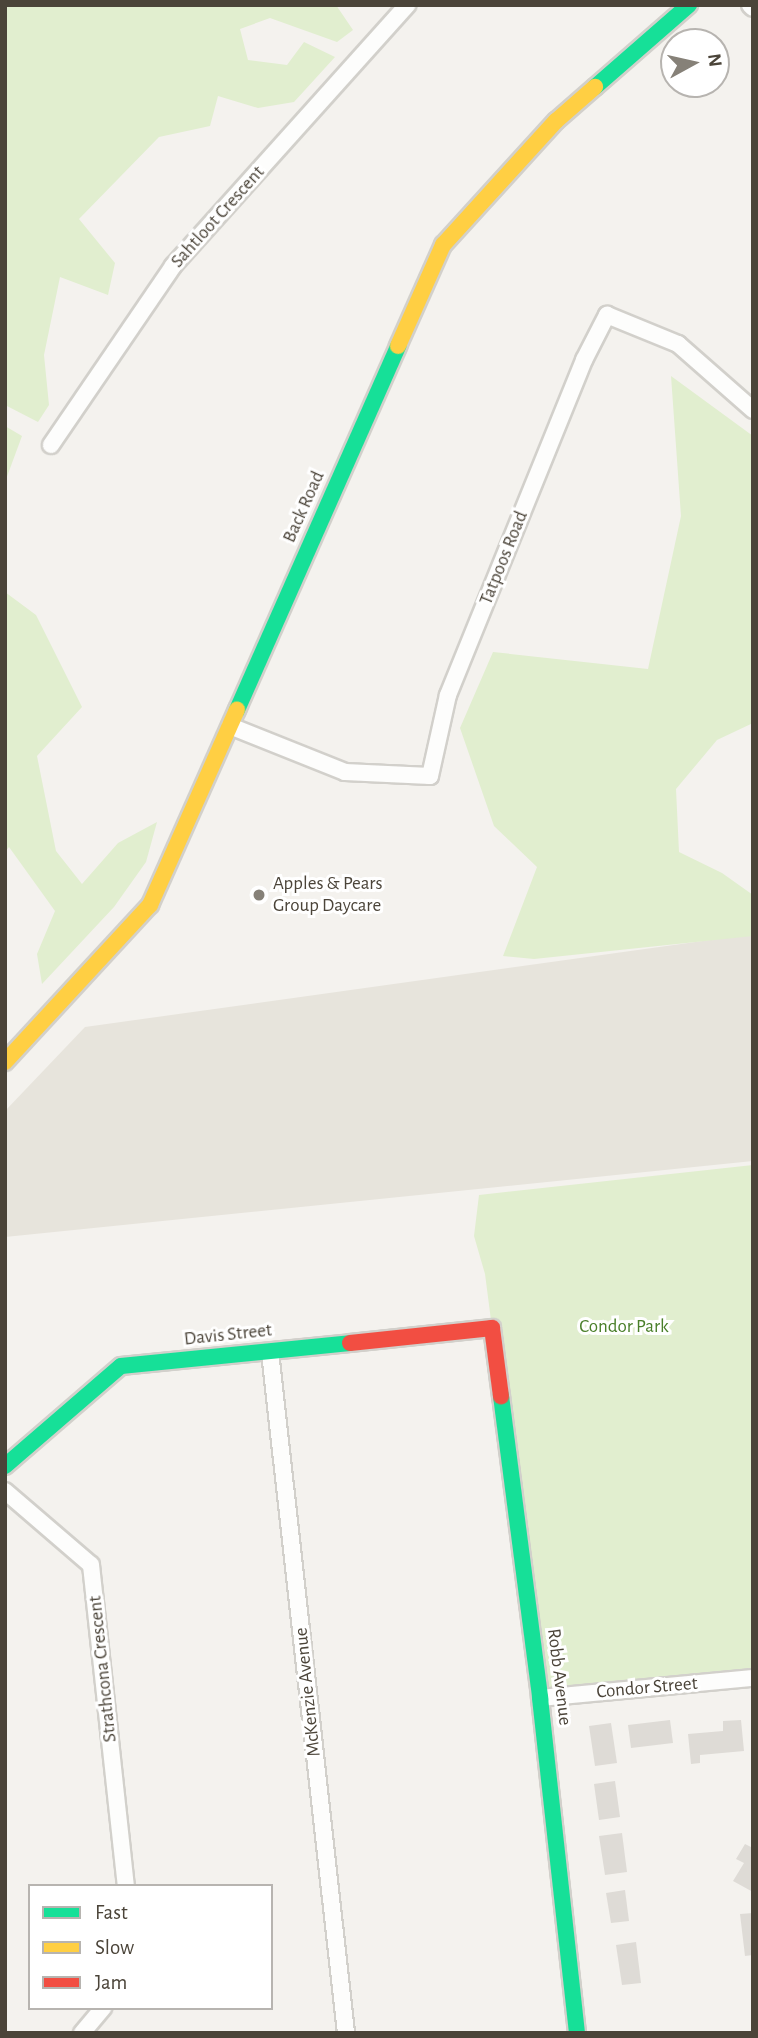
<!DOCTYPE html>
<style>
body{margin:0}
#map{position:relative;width:758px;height:2038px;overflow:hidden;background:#f4f2ee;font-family:"Alegreya Sans",sans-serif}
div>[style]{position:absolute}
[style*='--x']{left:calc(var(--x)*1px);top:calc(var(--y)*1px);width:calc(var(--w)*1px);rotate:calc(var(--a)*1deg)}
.residential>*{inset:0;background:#e7e4dc}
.green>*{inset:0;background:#e1eecf}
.building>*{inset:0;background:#dedbd6}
.roads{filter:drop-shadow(2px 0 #d2d0cb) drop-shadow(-2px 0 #d2d0cb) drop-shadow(0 2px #d2d0cb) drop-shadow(0 -2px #d2d0cb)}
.street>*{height:16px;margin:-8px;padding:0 8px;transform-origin:8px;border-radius:8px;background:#fdfdfc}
.fast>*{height:16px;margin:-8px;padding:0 8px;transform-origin:8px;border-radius:8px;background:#16e098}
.slow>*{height:16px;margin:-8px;padding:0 8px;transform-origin:8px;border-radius:8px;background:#ffcf43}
.jam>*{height:16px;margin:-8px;padding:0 8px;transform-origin:8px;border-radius:8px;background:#f24e42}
.dots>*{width:19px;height:19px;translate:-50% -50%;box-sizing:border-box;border:4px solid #fff;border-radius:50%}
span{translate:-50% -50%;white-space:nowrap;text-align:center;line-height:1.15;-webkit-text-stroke:6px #fff;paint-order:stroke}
.street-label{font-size:19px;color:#4b4439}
.poi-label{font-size:19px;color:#4b4439}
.left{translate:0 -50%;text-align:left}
.park-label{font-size:19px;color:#4a7f2a}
.frame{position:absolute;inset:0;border:7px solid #4b4439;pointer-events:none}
.legend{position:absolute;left:28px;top:1884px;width:245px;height:126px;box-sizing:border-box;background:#fff;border:2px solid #b7b4b0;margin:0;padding:9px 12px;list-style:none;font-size:21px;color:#4b4439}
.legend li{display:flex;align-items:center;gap:14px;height:35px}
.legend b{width:35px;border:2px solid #b7b4b0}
.north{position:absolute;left:660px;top:28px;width:70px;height:70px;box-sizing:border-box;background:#fff;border:2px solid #b7b4b0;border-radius:50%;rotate:82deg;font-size:19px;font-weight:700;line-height:28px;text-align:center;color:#4b4439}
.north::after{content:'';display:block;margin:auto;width:24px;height:32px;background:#868178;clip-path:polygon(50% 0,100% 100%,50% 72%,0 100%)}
</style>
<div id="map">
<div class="residential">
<i style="clip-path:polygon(753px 934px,753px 1161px,5px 1237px,5px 1111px,85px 1027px)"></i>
</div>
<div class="green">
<i style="clip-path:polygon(5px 5px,336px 5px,353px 30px,337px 42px,270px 18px,240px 29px,248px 60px,287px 65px,304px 42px,335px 57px,294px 102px,258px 108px,218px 96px,210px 126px,159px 137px,79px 219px,115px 263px,108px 295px,60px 277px,44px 355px,49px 405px,38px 422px,5px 405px)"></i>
<i style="clip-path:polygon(671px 376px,753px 436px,753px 723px,717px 740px,676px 789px,679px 852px,722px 873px,753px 895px,753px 936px,534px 959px,503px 956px,537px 867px,494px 826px,460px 728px,493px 652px,648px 669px,681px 516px)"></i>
<i style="clip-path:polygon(5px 426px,22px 436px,5px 482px)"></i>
<i style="clip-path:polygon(5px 592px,36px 615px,82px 707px,37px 756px,56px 851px,82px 884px,118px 843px,157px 822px,146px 862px,114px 907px,42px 984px,37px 954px,55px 911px,9px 847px,5px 852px)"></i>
<i style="clip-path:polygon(753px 1165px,753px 1678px,540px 1698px,485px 1274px,474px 1236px,479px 1195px)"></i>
</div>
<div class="building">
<i style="clip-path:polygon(670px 1720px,673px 1743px,631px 1748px,628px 1725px)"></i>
<i style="clip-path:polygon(741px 1720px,744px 1751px,700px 1755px,700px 1763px,691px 1764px,688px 1734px,723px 1731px,723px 1721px)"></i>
<i style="clip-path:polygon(611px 1723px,617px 1763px,595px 1766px,589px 1726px)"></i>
<i style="clip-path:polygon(615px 1781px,620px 1817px,599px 1820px,594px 1784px)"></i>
<i style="clip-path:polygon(622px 1833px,627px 1872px,605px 1875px,599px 1836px)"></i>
<i style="clip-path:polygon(745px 1844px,753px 1848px,753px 1892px,733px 1881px,744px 1863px,736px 1859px)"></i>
<i style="clip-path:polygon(625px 1890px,629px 1921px,611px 1923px,606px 1893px)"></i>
<i style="clip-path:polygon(753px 1913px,753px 1955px,745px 1956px,740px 1914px)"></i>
<i style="clip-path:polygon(636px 1942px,641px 1983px,622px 1985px,616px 1945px)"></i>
</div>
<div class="roads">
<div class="street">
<i style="--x:750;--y:5;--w:4;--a:45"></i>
<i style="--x:51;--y:445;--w:217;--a:-55.7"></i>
<i style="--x:173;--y:266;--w:351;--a:-48.1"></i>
<i style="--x:230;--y:726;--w:124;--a:21.8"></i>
<i style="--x:345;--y:772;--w:85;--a:2.7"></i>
<i style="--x:430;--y:776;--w:83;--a:-77.5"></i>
<i style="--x:448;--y:695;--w:362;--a:-67.9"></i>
<i style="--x:584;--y:360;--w:51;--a:-62.9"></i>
<i style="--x:607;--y:315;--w:77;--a:22.2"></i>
<i style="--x:678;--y:344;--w:100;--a:41.3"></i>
<i style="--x:270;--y:1352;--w:685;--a:83.63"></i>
<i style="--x:5;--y:1491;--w:113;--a:40.7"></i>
<i style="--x:91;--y:1565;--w:323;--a:83.8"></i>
<i style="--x:540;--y:1698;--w:214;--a:-5.4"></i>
<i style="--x:82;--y:2033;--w:33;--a:-50"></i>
</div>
<div class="fast">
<i style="--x:595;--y:87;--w:125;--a:-41.1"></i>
<i style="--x:237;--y:710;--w:398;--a:-66.1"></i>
<i style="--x:501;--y:1396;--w:305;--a:82.6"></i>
<i style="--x:540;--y:1698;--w:337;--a:83.7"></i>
<i style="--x:5;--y:1466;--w:153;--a:-40.8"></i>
<i style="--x:121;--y:1366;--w:230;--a:-5.7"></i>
</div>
<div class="slow">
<i style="--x:398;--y:346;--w:111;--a:-66"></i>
<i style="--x:443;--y:245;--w:168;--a:-47.7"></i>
<i style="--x:556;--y:121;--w:52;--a:-41.1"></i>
<i style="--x:5;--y:1062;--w:214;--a:-47.3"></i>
<i style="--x:150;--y:905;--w:214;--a:-66"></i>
</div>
<div class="jam">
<i style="--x:350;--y:1343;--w:143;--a:-6"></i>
<i style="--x:492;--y:1328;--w:69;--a:82.5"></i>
</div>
</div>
<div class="dots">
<i style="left:259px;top:895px;background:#868178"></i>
</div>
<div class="street-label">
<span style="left:218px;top:217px;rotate:-48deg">Sahtloot Crescent</span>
<span style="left:304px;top:507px;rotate:-66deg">Back Road</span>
<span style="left:504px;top:558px;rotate:-68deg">Tatpoos Road</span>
<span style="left:228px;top:1335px;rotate:-6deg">Davis Street</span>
<span style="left:103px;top:1669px;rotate:-96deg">Strathcona Crescent</span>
<span style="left:559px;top:1677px;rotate:83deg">Robb Avenue</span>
<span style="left:647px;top:1688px;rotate:-5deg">Condor Street</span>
<span style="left:308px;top:1692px;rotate:-96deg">McKenzie Avenue</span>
</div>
<div class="poi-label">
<span class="left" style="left:273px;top:895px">Apples &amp; Pears<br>Group Daycare</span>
</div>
<div class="park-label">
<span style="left:624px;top:1327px">Condor Park</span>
</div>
<div class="frame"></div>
<ul class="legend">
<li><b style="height:9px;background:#16e098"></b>Fast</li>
<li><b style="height:9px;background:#ffcf43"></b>Slow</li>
<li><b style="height:9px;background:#f24e42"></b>Jam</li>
</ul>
<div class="north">N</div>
</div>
